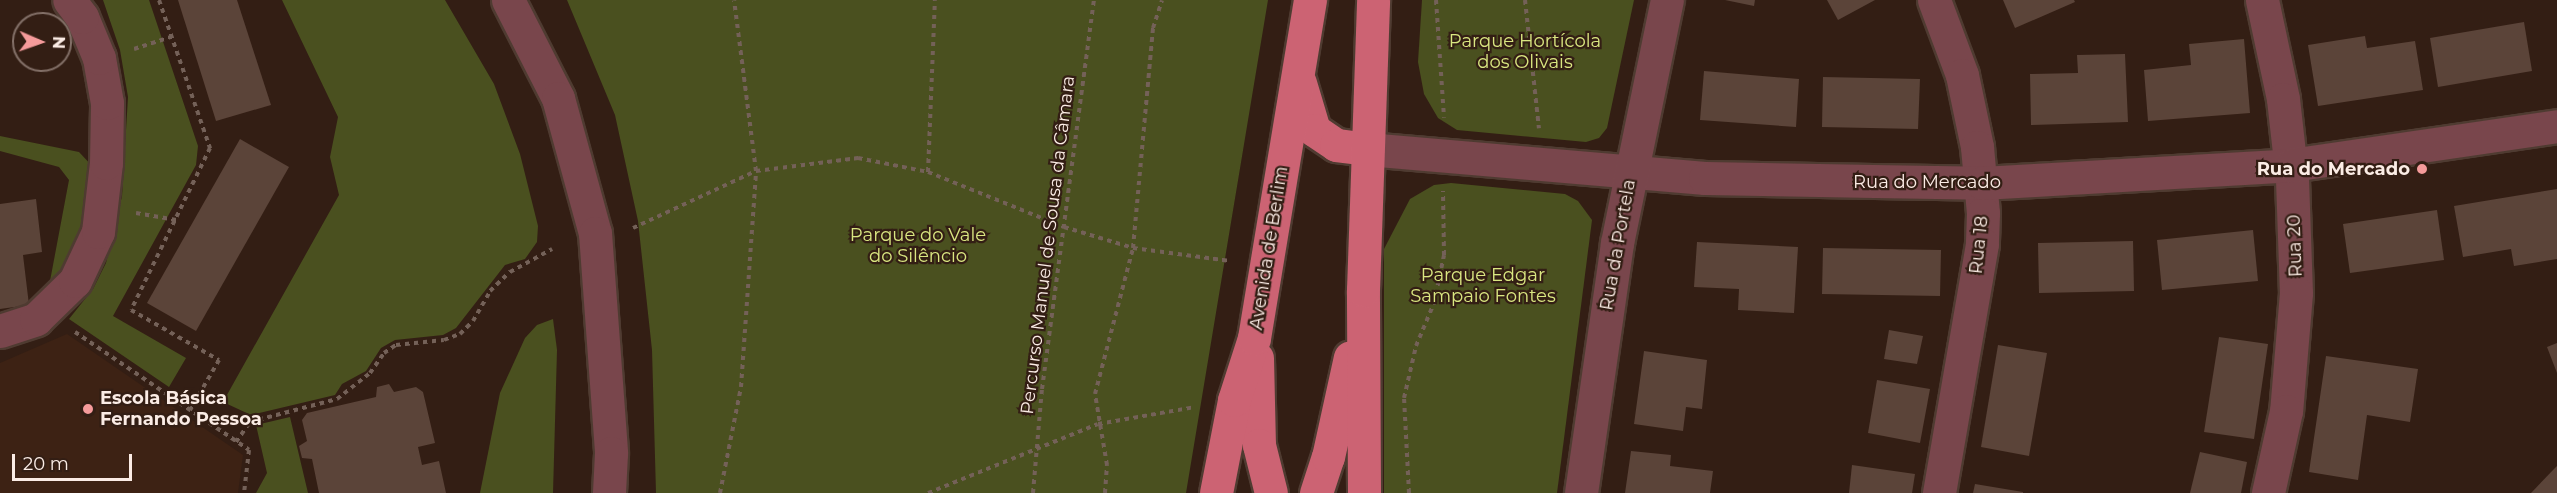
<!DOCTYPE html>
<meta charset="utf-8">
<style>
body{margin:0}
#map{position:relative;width:2557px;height:493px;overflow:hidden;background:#331e14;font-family:Montserrat,sans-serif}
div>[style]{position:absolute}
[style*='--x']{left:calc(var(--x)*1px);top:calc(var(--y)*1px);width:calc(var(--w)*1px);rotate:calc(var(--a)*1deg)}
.built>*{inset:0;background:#3d2214}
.green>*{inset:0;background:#4a501f}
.building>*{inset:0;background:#5b4439}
.path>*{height:4px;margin-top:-2px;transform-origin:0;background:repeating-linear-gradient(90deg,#746158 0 4.5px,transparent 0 9px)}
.roads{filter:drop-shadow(2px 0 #4f3b31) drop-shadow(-2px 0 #4f3b31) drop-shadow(0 2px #4f3b31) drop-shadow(0 -2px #4f3b31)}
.minor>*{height:33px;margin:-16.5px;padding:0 16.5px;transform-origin:16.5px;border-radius:16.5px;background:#79464c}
.tertiary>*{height:33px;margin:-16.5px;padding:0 16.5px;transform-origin:16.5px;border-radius:16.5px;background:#79464c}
.primary>*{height:33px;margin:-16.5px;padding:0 16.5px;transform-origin:16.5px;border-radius:16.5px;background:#cc6373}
.dots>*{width:16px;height:16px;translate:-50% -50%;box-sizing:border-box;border:3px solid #331e14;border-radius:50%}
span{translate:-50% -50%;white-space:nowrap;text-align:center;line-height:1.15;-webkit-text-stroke:4.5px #331e14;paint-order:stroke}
.park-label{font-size:18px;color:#dae781}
.poi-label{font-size:18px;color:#fbece5;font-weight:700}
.right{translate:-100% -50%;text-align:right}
.left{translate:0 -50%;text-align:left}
.street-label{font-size:18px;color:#fbece5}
.north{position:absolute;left:12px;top:12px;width:60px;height:60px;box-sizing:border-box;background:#331e14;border:2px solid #837068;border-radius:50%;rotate:92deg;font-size:16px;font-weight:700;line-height:24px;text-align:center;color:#fbece5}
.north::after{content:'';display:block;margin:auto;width:21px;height:27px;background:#f59b9b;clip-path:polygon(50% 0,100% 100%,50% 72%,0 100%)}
.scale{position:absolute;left:12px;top:454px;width:120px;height:27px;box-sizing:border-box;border:3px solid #fbece5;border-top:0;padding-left:8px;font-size:18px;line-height:21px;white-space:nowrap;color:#fbece5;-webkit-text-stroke:4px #331e14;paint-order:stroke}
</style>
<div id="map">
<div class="built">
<i style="clip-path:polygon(67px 334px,243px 455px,238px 493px,0 493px,0 363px)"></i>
</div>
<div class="green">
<i style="clip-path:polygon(103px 0,149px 0,198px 146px,196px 165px,113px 316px,186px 358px,169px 387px,69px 319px,93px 289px,106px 263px,122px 196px,128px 97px,120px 50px)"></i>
<i style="clip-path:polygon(282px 0,445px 0,494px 84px,520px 154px,538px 226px,537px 242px,525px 259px,505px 265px,456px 328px,443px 335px,395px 340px,381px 348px,366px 371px,342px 384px,335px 395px,251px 415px,223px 402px,339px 195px,330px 157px,338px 117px)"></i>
<i style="clip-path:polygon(567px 0,1268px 0,1186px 493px,656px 493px,652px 350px,638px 221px,615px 115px)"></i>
<i style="clip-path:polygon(1422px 0,1634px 0,1607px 128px,1599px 138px,1586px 142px,1457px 130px,1438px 118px,1424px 94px,1418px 62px)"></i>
<i style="clip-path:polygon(0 136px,79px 152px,94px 168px,80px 248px,47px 297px,69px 180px,59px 167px,0 151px)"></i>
<i style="clip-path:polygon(1451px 183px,1565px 194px,1578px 201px,1592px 220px,1557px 493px,1384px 493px,1384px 249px,1410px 199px,1434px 185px)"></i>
<i style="clip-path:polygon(553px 319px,557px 350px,553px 493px,480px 493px,500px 393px,525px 338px,537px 325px)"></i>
<i style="clip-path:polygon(290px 417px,308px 493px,256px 493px,267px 473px,256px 425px)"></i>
</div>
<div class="building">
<i style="clip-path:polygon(178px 0,237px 0,271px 105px,216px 121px)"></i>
<i style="clip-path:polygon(1725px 0,1755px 0,1754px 6px)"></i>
<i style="clip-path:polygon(1827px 0,1875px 0,1838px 20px)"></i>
<i style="clip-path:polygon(2003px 0,2074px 0,2075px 2px,2015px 28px)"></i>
<i style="clip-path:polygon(2524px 22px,2532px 71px,2438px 87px,2430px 38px)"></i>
<i style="clip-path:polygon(2365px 36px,2367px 48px,2415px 41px,2423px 90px,2318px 106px,2308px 45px)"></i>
<i style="clip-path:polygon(2244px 39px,2250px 113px,2148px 121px,2144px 70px,2191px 65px,2189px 44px)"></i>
<i style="clip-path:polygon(2125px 54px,2128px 122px,2031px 125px,2030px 74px,2078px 73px,2077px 55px)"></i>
<i style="clip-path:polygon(1704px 71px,1799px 79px,1796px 127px,1700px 120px)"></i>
<i style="clip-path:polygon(1823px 77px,1920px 79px,1918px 129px,1822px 127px)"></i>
<i style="clip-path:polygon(240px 139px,289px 167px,196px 331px,147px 303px)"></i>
<i style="clip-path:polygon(2557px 189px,2557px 259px,2514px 266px,2511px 249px,2463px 257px,2454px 206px)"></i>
<i style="clip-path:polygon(36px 199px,42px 252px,23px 255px,29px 305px,0 309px,0 204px)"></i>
<i style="clip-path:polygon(2437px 210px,2444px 260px,2350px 273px,2343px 224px)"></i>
<i style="clip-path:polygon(2253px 230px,2258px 281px,2162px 290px,2157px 240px)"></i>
<i style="clip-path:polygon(2133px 241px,2134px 291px,2039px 293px,2038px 243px)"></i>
<i style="clip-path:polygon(1697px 242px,1798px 247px,1794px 313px,1738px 310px,1739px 289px,1694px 287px)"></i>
<i style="clip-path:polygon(1823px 248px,1941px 250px,1940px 296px,1822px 294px)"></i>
<i style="clip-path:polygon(1889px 330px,1923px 336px,1917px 364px,1884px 359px)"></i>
<i style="clip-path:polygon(2219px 337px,2268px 344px,2254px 439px,2204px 432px)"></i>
<i style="clip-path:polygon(2557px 343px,2557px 373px,2547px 347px)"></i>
<i style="clip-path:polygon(1998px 345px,2047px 353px,2029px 456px,1981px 447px)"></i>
<i style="clip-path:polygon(1644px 351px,1707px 360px,1702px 409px,1686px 407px,1683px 431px,1634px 424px)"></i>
<i style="clip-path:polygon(2326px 356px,2418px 369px,2410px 422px,2367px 415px,2358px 480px,2309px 472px)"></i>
<i style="clip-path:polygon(1877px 380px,1930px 389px,1920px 443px,1868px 433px)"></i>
<i style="clip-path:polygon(389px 384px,394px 392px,416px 387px,423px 392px,435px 443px,418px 447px,422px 465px,439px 461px,446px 493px,319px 493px,312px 459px,302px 458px,299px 446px,307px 441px,302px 420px,307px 413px,376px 397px,377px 387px)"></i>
<i style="clip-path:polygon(1631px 451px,1671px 455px,1670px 466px,1713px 471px,1710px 493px,1625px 493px)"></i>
<i style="clip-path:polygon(2200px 452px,2247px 462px,2241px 493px,2190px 493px)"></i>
<i style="clip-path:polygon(1852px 465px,1915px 474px,1912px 493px,1849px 493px)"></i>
<i style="clip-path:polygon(2557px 466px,2557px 493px,2531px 493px,2554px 469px)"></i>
<i style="clip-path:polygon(1975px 484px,2023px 492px,2023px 493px,1973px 493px)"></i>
</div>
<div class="path">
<i style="--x:159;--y:0;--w:157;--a:71"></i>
<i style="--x:210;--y:148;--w:180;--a:116"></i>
<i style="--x:131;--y:310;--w:101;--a:29.6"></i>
<i style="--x:219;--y:360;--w:58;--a:120.1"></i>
<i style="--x:1436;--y:0;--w:118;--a:86.1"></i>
<i style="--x:1525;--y:0;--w:129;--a:83.8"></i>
<i style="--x:134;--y:49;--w:39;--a:-18"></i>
<i style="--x:928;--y:172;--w:172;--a:-87.7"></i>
<i style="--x:136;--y:213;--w:41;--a:9.9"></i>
<i style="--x:633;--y:228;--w:136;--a:-24.9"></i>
<i style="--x:756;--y:171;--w:103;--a:-7.3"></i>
<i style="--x:858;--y:158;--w:71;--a:11.3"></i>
<i style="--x:928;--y:172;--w:147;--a:22"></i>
<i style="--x:1064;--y:227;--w:72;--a:16.9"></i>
<i style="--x:1133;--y:248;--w:98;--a:7.6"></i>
<i style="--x:75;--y:332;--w:210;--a:34.1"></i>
<i style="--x:249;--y:450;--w:43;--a:96.6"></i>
<i style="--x:236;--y:442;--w:24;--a:-55"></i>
<i style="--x:250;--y:422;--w:90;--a:-14.8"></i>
<i style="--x:337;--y:399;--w:42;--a:-38.2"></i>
<i style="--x:370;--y:373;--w:24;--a:-55"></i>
<i style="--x:384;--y:353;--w:14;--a:-34"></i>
<i style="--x:396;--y:345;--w:48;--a:-5.9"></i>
<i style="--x:444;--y:340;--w:17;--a:-21"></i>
<i style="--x:460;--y:334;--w:18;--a:-45"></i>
<i style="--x:473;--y:321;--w:34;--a:-60"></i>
<i style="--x:490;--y:291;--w:28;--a:-44"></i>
<i style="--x:510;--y:272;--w:48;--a:-28.7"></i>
<i style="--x:720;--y:493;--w:108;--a:-78.8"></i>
<i style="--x:741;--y:387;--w:217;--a:-86"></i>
<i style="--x:756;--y:171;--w:172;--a:-97.3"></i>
<i style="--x:928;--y:493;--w:183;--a:-22.1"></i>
<i style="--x:1098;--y:424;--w:98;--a:-9.9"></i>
<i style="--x:1033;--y:493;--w:104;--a:-85.1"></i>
<i style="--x:1042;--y:389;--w:392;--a:-82.4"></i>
<i style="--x:1105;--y:493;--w:28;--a:-86"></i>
<i style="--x:1107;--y:465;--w:72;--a:-99.6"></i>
<i style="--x:1095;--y:394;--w:151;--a:-75.4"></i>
<i style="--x:1133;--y:248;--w:221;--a:-84.8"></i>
<i style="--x:1153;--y:28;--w:29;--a:-72"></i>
<i style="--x:1409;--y:493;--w:95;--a:-93"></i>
<i style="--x:1404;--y:398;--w:53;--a:-77"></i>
<i style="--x:1416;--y:346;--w:47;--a:-67.3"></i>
<i style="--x:1434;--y:303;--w:49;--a:-78.2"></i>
<i style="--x:1444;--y:255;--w:64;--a:-90.9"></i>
</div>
<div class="roads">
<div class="minor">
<i style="--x:508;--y:0;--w:110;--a:63"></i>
<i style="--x:558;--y:98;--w:140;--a:74.7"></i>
<i style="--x:595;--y:233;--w:221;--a:85.8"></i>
<i style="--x:611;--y:453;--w:40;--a:92.9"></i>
<i style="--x:1934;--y:0;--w:80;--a:69.5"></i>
<i style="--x:1962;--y:75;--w:74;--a:78.2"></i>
<i style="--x:1977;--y:147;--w:66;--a:84.8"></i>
<i style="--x:1983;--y:213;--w:31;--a:92"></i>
<i style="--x:1982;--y:244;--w:253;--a:99.8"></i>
<i style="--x:2262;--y:0;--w:101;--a:78"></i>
<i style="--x:2283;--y:99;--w:81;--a:83.6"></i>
<i style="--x:2292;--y:179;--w:114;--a:88"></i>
<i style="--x:2296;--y:293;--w:118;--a:94.8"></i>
<i style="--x:2286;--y:411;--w:84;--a:102.4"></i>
<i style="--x:1367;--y:149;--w:339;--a:4.9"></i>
<i style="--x:1705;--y:178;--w:277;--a:1"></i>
<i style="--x:1982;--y:183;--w:310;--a:-3.3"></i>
<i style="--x:2291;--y:165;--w:269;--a:-8.3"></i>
<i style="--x:0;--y:331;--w:38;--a:-18"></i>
<i style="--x:36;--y:319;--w:54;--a:-44.3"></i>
<i style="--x:75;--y:281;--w:54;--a:-64.9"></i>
<i style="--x:98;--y:232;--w:69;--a:-83.4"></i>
<i style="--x:106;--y:163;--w:60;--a:-89"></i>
<i style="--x:107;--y:103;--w:46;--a:-100.1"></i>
<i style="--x:99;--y:58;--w:44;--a:-112.5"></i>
<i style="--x:82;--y:17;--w:21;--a:-127"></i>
</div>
<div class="tertiary">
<i style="--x:1581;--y:493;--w:253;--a:-81.8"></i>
<i style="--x:1617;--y:243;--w:248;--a:-78.4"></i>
</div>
<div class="primary">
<i style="--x:1300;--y:83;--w:49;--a:73.4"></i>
<i style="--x:1314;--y:130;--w:27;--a:34"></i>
<i style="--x:1336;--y:145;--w:31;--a:7"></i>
<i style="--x:1257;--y:358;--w:87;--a:88.7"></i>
<i style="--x:1259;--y:445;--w:49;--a:76"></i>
<i style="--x:1216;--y:493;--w:95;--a:-79"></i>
<i style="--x:1234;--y:400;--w:65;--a:-72.1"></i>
<i style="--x:1254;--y:338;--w:343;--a:-80.6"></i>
<i style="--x:1316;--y:493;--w:38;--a:-72"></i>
<i style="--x:1328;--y:457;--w:102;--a:-77.6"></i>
<i style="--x:1364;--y:493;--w:203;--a:-90.3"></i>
<i style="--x:1363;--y:290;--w:290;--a:-88"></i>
</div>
</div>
<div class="dots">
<i style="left:2422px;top:169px;background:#f59b9b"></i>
<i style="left:88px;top:409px;background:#f59b9b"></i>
</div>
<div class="park-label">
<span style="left:1525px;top:52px">Parque Hortícola<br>dos Olivais</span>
<span style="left:918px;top:246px">Parque do Vale<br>do Silêncio</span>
<span style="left:1483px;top:286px">Parque Edgar<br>Sampaio Fontes</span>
</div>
<div class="poi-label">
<span class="right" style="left:2410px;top:169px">Rua do Mercado</span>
<span class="left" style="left:100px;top:409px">Escola Básica<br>Fernando Pessoa</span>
</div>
<div class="street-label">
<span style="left:1927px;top:182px">Rua do Mercado</span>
<span style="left:1048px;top:245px;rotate:-83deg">Percurso Manuel de Sousa da Câmara</span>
<span style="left:1618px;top:245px;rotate:-80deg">Rua da Portela</span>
<span style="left:1979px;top:245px;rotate:-84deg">Rua 18</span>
<span style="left:2295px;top:246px;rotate:-92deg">Rua 20</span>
<span style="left:1269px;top:248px;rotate:-81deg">Avenida de Berlim</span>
</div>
<div class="north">N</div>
<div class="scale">20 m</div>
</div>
